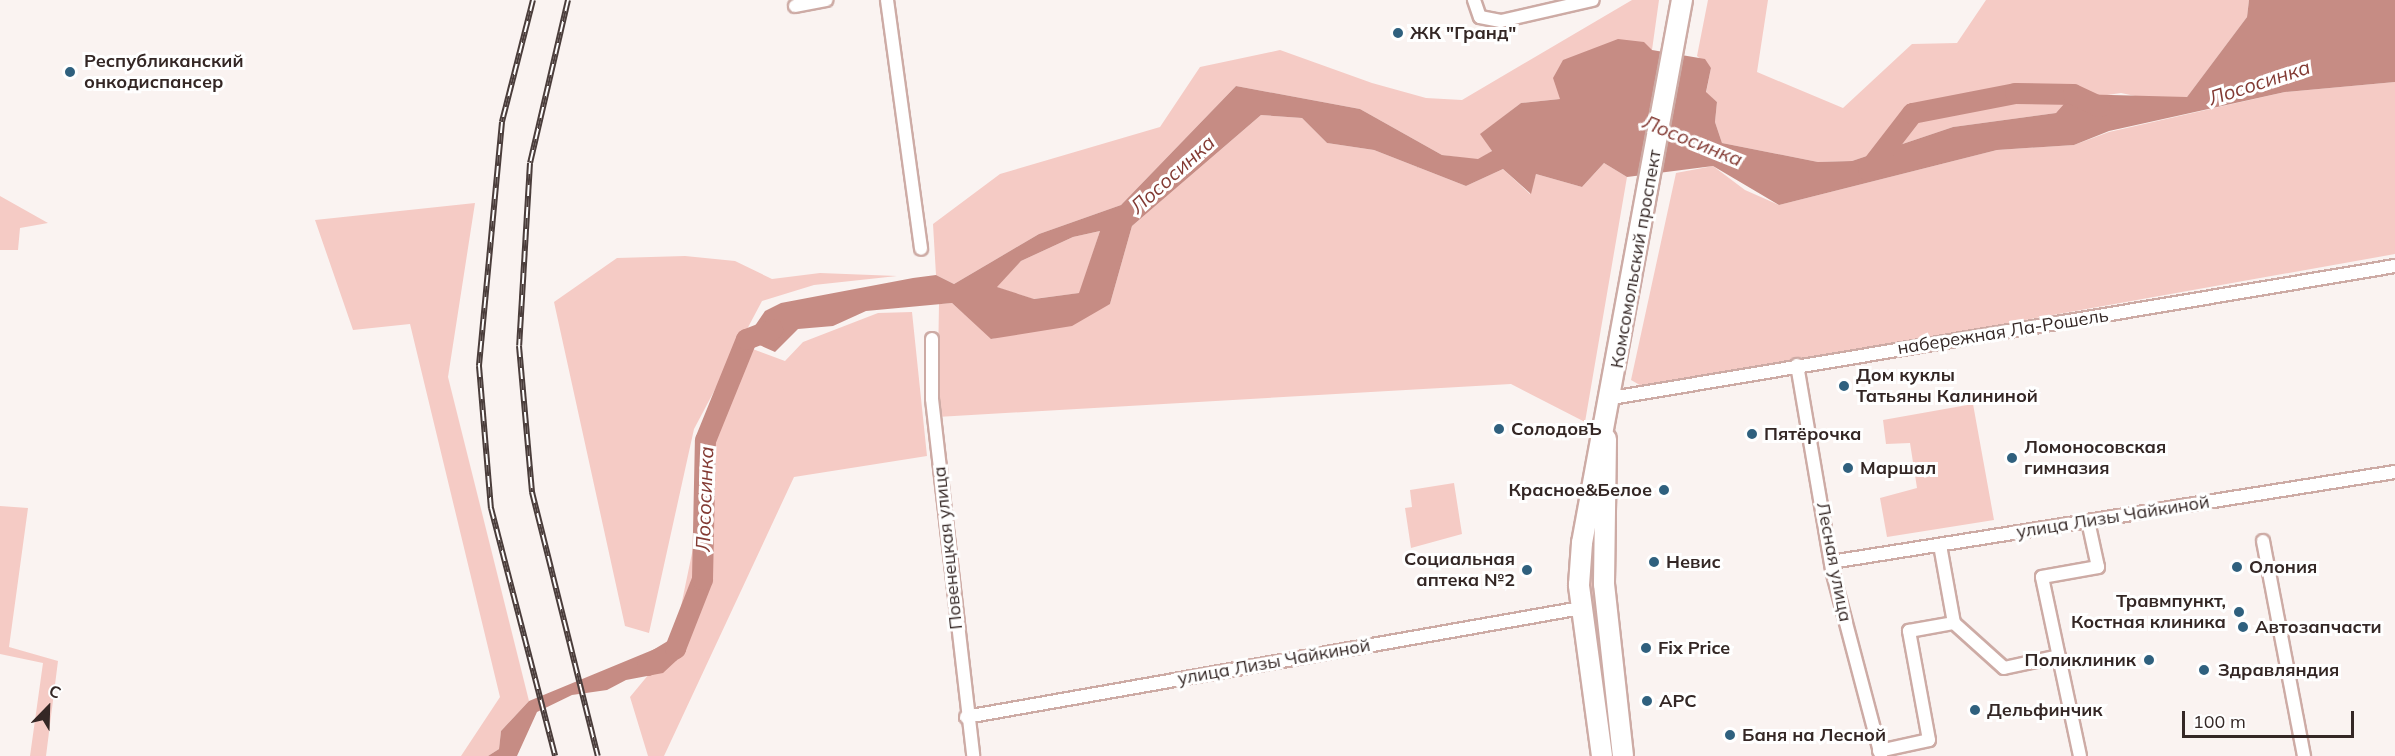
<!DOCTYPE html>
<meta charset="utf-8">
<style>
body{margin:0}
#map{position:relative;width:2395px;height:756px;overflow:hidden;background:#faf3f1;font-family:Mulish,sans-serif}
div>[style]{position:absolute}
[style*='--x']{left:calc(var(--x)*1px);top:calc(var(--y)*1px);width:calc(var(--w)*1px);rotate:calc(var(--a)*1deg)}
.green>*{inset:0;background:#f5cbc5}
.water>*{inset:0;background:#c68c84}
.river>*{height:21px;margin:-10.5px;padding:0 10.5px;transform-origin:10.5px;border-radius:10.5px;background:#c68c84}
.roads{filter:drop-shadow(2px 0 #cdaba5) drop-shadow(-2px 0 #cdaba5) drop-shadow(0 2px #cdaba5) drop-shadow(0 -2px #cdaba5)}
.street>*{height:12px;margin:-6px;padding:0 6px;transform-origin:6px;border-radius:6px;background:#fff}
.primary>*{height:20px;margin:-10px;padding:0 10px;transform-origin:10px;border-radius:10px;background:#fff}
.rail>*{height:6px;margin-top:-3px;transform-origin:0;background:repeating-linear-gradient(90deg,#fff 0 11px,#4a3d3b 0 22px);box-sizing:border-box;border-block:2px solid #4a3d3b}
.dots>*{width:16px;height:16px;translate:-50% -50%;box-sizing:border-box;border:3px solid #fff;border-radius:50%}
span{translate:-50% -50%;white-space:nowrap;text-align:center;line-height:1.15;-webkit-text-stroke:6px #fff;paint-order:stroke}
.poi-label{font-size:18px;color:#342725;font-weight:700}
.left{translate:0 -50%;text-align:left}
.right{translate:-100% -50%;text-align:right}
.street-label{font-size:18px;color:#342725}
.water-label{font-size:20px;color:#833a33;font-style:italic}
.north{position:absolute;left:18px;top:678px;width:60px;height:60px;-webkit-text-stroke:4px #fff;paint-order:stroke;rotate:23deg;font-size:16px;font-weight:700;line-height:24px;text-align:center;color:#342725}
.north::after{content:'';display:block;margin:auto;width:21px;height:27px;background:#342725;clip-path:polygon(50% 0,100% 100%,50% 72%,0 100%)}
.scale{position:absolute;left:2182px;top:711px;width:172px;height:27px;box-sizing:border-box;border:3px solid #342725;border-top:0;padding-left:8px;font-size:18px;line-height:21px;white-space:nowrap;color:#342725;-webkit-text-stroke:4px #fff;paint-order:stroke}
</style>
<div id="map">
<div class="green">
<i style="clip-path:polygon(1632px 0,1659px 0,1652px 50px,1560px 99px,1521px 103px,1481px 134px,1492px 151px,1478px 160px,1442px 155px,1360px 109px,1236px 86px,1121px 205px,1039px 234px,954px 284px,936px 275px,933px 224px,1000px 174px,1160px 127px,1200px 67px,1280px 50px,1372px 83px,1426px 98px,1462px 100px)"></i>
<i style="clip-path:polygon(1708px 0,1768px 0,1757px 72px,1843px 108px,1912px 44px,1957px 43px,1986px 0,2249px 0,2247px 17px,2187px 97px,2159px 101px,2121px 93px,2073px 100px,2056px 113px,1953px 127px,1852px 161px,1818px 162px,1722px 143px,1715px 122px,1717px 102px,1706px 93px,1711px 68px,1697px 56px)"></i>
<i style="clip-path:polygon(2395px 82px,2395px 254px,1645px 388px,1631px 380px,1676px 173px,1713px 166px,1745px 190px,1779px 205px,1997px 150px,2074px 145px,2109px 132px,2285px 92px)"></i>
<i style="clip-path:polygon(1261px 115px,1302px 118px,1327px 143px,1374px 150px,1466px 186px,1503px 169px,1530px 194px,1536px 174px,1582px 187px,1604px 163px,1627px 177px,1585px 422px,1511px 384px,937px 417px,939px 304px,952px 303px,992px 339px,1110px 304px,1132px 226px)"></i>
<i style="clip-path:polygon(0 196px,48px 223px,20px 228px,18px 250px,0 250px)"></i>
<i style="clip-path:polygon(475px 203px,448px 377px,529px 701px,501px 731px,499px 749px,488px 756px,461px 756px,500px 697px,410px 324px,353px 330px,315px 220px)"></i>
<i style="clip-path:polygon(1100px 231px,1080px 293px,1033px 299px,996px 287px,1021px 261px,1073px 237px)"></i>
<i style="clip-path:polygon(685px 256px,735px 261px,772px 279px,820px 273px,897px 276px,814px 285px,762px 301px,694px 429px,649px 633px,625px 626px,554px 302px,617px 258px)"></i>
<i style="clip-path:polygon(912px 312px,927px 456px,794px 477px,664px 756px,648px 756px,630px 697px,673px 645px,715px 442px,750px 348px,785px 361px,803px 342px,878px 313px)"></i>
<i style="clip-path:polygon(1973px 404px,1994px 520px,1887px 537px,1880px 498px,1917px 488px,1910px 443px,1886px 444px,1883px 420px)"></i>
<i style="clip-path:polygon(1454px 483px,1462px 534px,1411px 548px,1405px 508px,1412px 507px,1410px 490px)"></i>
<i style="clip-path:polygon(0 506px,28px 508px,9px 647px,58px 661px,46px 756px,30px 756px,43px 663px,0 654px)"></i>
<i style="clip-path:polygon(1592px 538px,1596px 538px,1599px 676px,1590px 580px)"></i>
</div>
<div class="water">
<i style="clip-path:polygon(evenodd,2249px 0,2395px 0,2395px 82px,2285px 92px,2109px 131px,2074px 145px,1997px 150px,1779px 205px,1713px 166px,1627px 177px,1604px 163px,1582px 187px,1536px 174px,1531px 194px,1503px 169px,1466px 186px,1374px 150px,1327px 143px,1302px 118px,1261px 115px,1132px 226px,1110px 304px,1072px 326px,991px 339px,952px 303px,866px 311px,833px 326px,798px 329px,775px 352px,746px 339px,765px 311px,781px 303px,913px 278px,936px 275px,954px 284px,1039px 234px,1121px 205px,1236px 86px,1360px 109px,1442px 155px,1478px 159px,1492px 151px,1480px 134px,1521px 103px,1560px 99px,1553px 78px,1563px 60px,1618px 39px,1644px 42px,1652px 50px,1705px 59px,1711px 68px,1706px 92px,1717px 102px,1715px 122px,1722px 143px,1818px 162px,1852px 161px,1953px 127px,2056px 113px,2073px 94px,2187px 97px,2247px 17px,2249px 0,1100px 231px,1079px 293px,1034px 299px,997px 287px,1021px 261px,1073px 237px,1100px 231px)"></i>
<i style="clip-path:polygon(667px 644px,677px 660px,663px 673px,626px 680px,607px 690px,572px 695px,537px 712px,517px 756px,488px 756px,499px 749px,501px 731px,529px 701px)"></i>
</div>
<div class="river">
<i style="--x:1868;--y:170;--w:72;--a:-52.3"></i>
<i style="--x:1912;--y:113;--w:105;--a:-11"></i>
<i style="--x:2015;--y:93;--w:58;--a:1"></i>
<i style="--x:2073;--y:94;--w:29;--a:25"></i>
<i style="--x:647;--y:665;--w:33;--a:-31"></i>
<i style="--x:675;--y:648;--w:74;--a:-68.6"></i>
<i style="--x:702;--y:579;--w:139;--a:-88.8"></i>
<i style="--x:705;--y:440;--w:109;--a:-67.9"></i>
<i style="--x:746;--y:339;--w:28;--a:-21"></i>
</div>
<div class="roads">
<div class="street">
<i style="--x:887;--y:0;--w:251;--a:82.2"></i>
<i style="--x:1474;--y:0;--w:18;--a:71"></i>
<i style="--x:1480;--y:17;--w:21;--a:11"></i>
<i style="--x:1501;--y:21;--w:94;--a:-12.9"></i>
<i style="--x:795;--y:6;--w:32;--a:-11"></i>
<i style="--x:932;--y:339;--w:60;--a:90"></i>
<i style="--x:932;--y:399;--w:359;--a:83.4"></i>
<i style="--x:1797;--y:365;--w:208;--a:80.3"></i>
<i style="--x:1832;--y:570;--w:192;--a:75.2"></i>
<i style="--x:1612;--y:398;--w:794;--a:-9.57"></i>
<i style="--x:2263;--y:541;--w:219;--a:79.2"></i>
<i style="--x:1831;--y:562;--w:571;--a:-9.07"></i>
<i style="--x:1954;--y:623;--w:67;--a:42"></i>
<i style="--x:2004;--y:668;--w:56;--a:-12.3"></i>
<i style="--x:966;--y:717;--w:625;--a:-10.05"></i>
<i style="--x:1879;--y:751;--w:51;--a:-12.4"></i>
<i style="--x:1929;--y:740;--w:111;--a:-100.4"></i>
<i style="--x:1909;--y:631;--w:46;--a:-10.1"></i>
<i style="--x:1954;--y:623;--w:79;--a:-100.2"></i>
<i style="--x:2080;--y:756;--w:183;--a:-102"></i>
<i style="--x:2042;--y:577;--w:57;--a:-10.1"></i>
<i style="--x:2098;--y:567;--w:47;--a:-102.3"></i>
</div>
<div class="primary">
<i style="--x:1606;--y:439;--w:145;--a:90.8"></i>
<i style="--x:1604;--y:584;--w:173;--a:83.7"></i>
<i style="--x:1602;--y:756;--w:173;--a:-97.7"></i>
<i style="--x:1579;--y:585;--w:42;--a:-85.9"></i>
<i style="--x:1582;--y:543;--w:552;--a:-79.57"></i>
</div>
</div>
<div class="rail">
<i style="--x:533;--y:0;--w:126;--a:104.3"></i>
<i style="--x:502;--y:122;--w:245;--a:95.4"></i>
<i style="--x:479;--y:366;--w:143;--a:85.2"></i>
<i style="--x:491;--y:508;--w:256;--a:75.5"></i>
<i style="--x:568;--y:0;--w:167;--a:103.1"></i>
<i style="--x:530;--y:163;--w:183;--a:93.4"></i>
<i style="--x:519;--y:346;--w:147;--a:84.9"></i>
<i style="--x:532;--y:492;--w:272;--a:76"></i>
</div>
<div class="dots">
<i style="left:1398px;top:33px;background:#2f607e"></i>
<i style="left:70px;top:72px;background:#2f607e"></i>
<i style="left:1844px;top:386px;background:#2f607e"></i>
<i style="left:1499px;top:429px;background:#2f607e"></i>
<i style="left:1752px;top:434px;background:#2f607e"></i>
<i style="left:2012px;top:458px;background:#2f607e"></i>
<i style="left:1848px;top:468px;background:#2f607e"></i>
<i style="left:1664px;top:490px;background:#2f607e"></i>
<i style="left:1654px;top:562px;background:#2f607e"></i>
<i style="left:2237px;top:567px;background:#2f607e"></i>
<i style="left:1527px;top:570px;background:#2f607e"></i>
<i style="left:2239px;top:612px;background:#2f607e"></i>
<i style="left:2243px;top:627px;background:#2f607e"></i>
<i style="left:1646px;top:648px;background:#2f607e"></i>
<i style="left:2149px;top:660px;background:#2f607e"></i>
<i style="left:2204px;top:670px;background:#2f607e"></i>
<i style="left:1647px;top:701px;background:#2f607e"></i>
<i style="left:1975px;top:710px;background:#2f607e"></i>
<i style="left:1730px;top:735px;background:#2f607e"></i>
</div>
<div class="poi-label">
<span class="left" style="left:1410px;top:33px">ЖК "Гранд"</span>
<span class="left" style="left:84px;top:72px">Республиканский<br>онкодиспансер</span>
<span class="left" style="left:1856px;top:386px">Дом куклы<br>Татьяны Калининой</span>
<span class="left" style="left:1511px;top:429px">СолодовЪ</span>
<span class="left" style="left:1764px;top:434px">Пятёрочка</span>
<span class="left" style="left:2024px;top:458px">Ломоносовская<br>гимназия</span>
<span class="left" style="left:1860px;top:468px">Маршал</span>
<span class="right" style="left:1652px;top:490px">Красное&amp;Белое</span>
<span class="right" style="left:1515px;top:570px">Социальная<br>аптека №2</span>
<span class="left" style="left:1666px;top:562px">Невис</span>
<span class="left" style="left:2249px;top:567px">Олония</span>
<span class="right" style="left:2226px;top:612px">Травмпункт,<br>Костная клиника</span>
<span class="left" style="left:2255px;top:627px">Автозапчасти</span>
<span class="left" style="left:1658px;top:648px">Fix Price</span>
<span class="right" style="left:2136px;top:660px">Поликлиник</span>
<span class="left" style="left:2218px;top:670px">Здравляндия</span>
<span class="left" style="left:1659px;top:701px">АРС</span>
<span class="left" style="left:1987px;top:710px">Дельфинчик</span>
<span class="left" style="left:1742px;top:735px">Баня на Лесной</span>
</div>
<div class="street-label">
<span style="left:1636px;top:259px;rotate:-80deg">Комсомольский проспект</span>
<span style="left:2003px;top:332px;rotate:-9deg">набережная Ла-Рошель</span>
<span style="left:2113px;top:517px;rotate:-9deg">улица Лизы Чайкиной</span>
<span style="left:948px;top:548px;rotate:-96deg">Повенецкая улица</span>
<span style="left:1834px;top:562px;rotate:79deg">Лесная улица</span>
<span style="left:1274px;top:662px;rotate:-10deg">улица Лизы Чайкиной</span>
</div>
<div class="water-label">
<span style="left:2259px;top:82px;rotate:-18deg">Лососинка</span>
<span style="left:1693px;top:140px;rotate:22deg">Лососинка</span>
<span style="left:1172px;top:174px;rotate:-42deg">Лососинка</span>
<span style="left:704px;top:499px;rotate:-88deg">Лососинка</span>
</div>
<div class="north">С</div>
<div class="scale">100 m</div>
</div>
